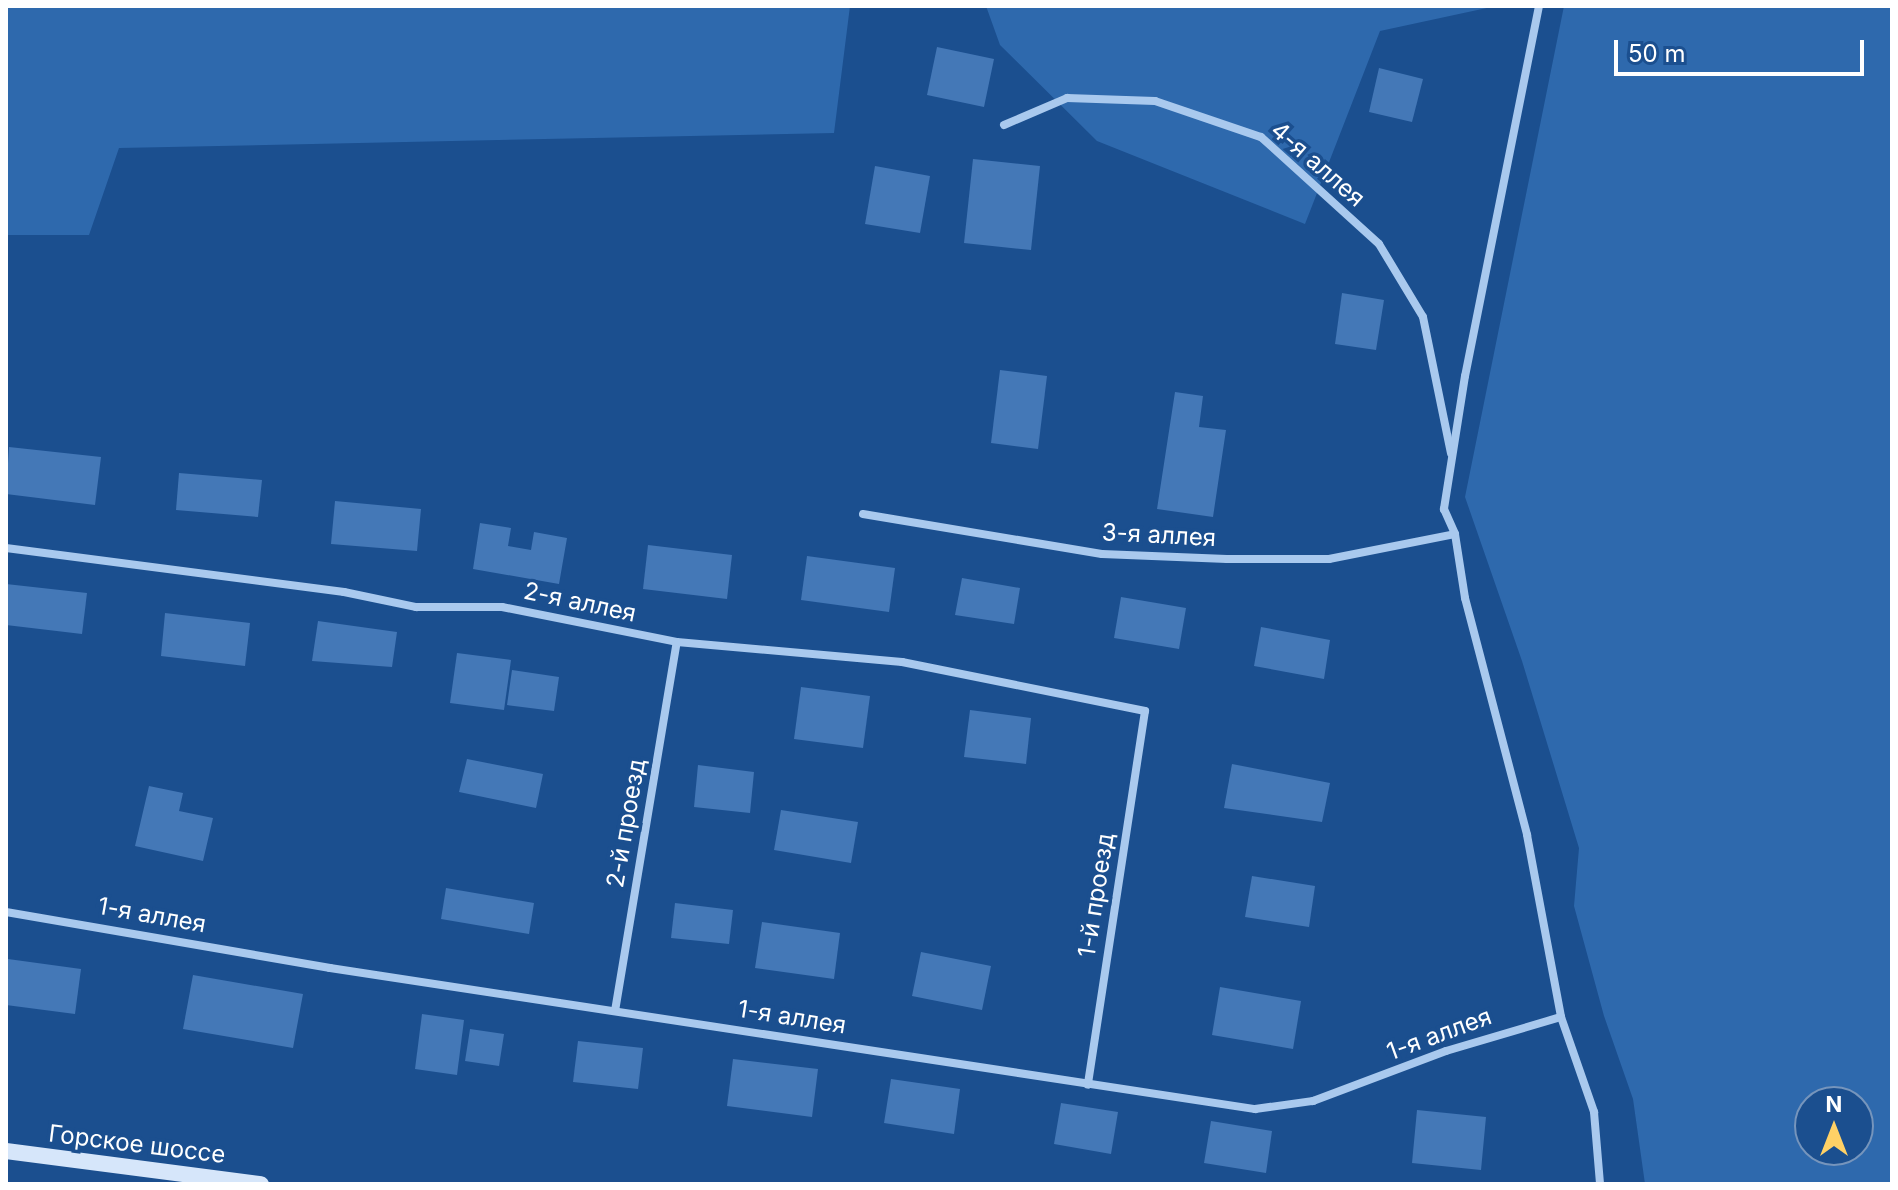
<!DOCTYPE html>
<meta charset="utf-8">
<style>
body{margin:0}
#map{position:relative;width:1898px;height:1190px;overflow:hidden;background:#1b4f8f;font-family:Inter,sans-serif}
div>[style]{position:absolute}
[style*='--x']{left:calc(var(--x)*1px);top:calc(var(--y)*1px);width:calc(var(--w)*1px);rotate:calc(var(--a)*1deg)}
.green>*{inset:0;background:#2e69ad}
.building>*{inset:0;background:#4478b7}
.street>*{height:8px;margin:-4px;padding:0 4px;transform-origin:4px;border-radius:4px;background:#a9c9ee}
.secondary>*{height:16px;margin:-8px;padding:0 8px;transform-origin:8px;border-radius:8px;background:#d6e6fa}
span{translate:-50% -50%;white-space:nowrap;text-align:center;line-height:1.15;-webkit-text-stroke:7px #1b4f8f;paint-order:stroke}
.street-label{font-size:24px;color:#fff}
.frame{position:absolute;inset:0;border:8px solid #fff;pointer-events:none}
.north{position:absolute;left:1794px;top:1086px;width:80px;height:80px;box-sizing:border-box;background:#1b4f8f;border:2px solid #7695bc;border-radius:50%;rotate:0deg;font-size:22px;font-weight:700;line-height:32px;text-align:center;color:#fff}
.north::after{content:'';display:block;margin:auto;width:28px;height:36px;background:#ffd166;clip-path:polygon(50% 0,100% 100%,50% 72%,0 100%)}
.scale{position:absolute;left:1614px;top:40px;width:250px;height:36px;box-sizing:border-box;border:4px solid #fff;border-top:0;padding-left:10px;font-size:24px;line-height:28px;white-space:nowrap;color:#fff;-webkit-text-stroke:6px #1b4f8f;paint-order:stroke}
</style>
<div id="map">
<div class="green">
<i style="clip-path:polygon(6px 6px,850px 6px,834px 133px,119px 148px,89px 235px,6px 235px)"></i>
<i style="clip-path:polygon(986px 6px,1496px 6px,1380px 31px,1305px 224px,1097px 141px,1000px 45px)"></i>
<i style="clip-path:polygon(evenodd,1564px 6px,1892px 6px,1892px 1184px,1645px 1184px,1633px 1099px,1604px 1016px,1574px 906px,1579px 848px,1522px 661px,1465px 497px,1564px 6px,1810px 1102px,1858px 1102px,1858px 1150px,1810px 1150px,1810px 1102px)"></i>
</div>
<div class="building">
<i style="clip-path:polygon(937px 47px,994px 59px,984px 107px,927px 95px)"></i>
<i style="clip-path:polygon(1379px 68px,1423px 79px,1412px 122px,1369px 112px)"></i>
<i style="clip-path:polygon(973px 159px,1040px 166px,1031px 250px,964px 243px)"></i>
<i style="clip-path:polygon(875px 166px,930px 176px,920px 233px,865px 224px)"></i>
<i style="clip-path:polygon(1342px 293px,1384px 300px,1376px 350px,1335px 344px)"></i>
<i style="clip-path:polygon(1000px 370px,1047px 376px,1038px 449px,991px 443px)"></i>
<i style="clip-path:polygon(1175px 392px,1203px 396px,1199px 427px,1226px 430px,1213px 517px,1157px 509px)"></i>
<i style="clip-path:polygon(9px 447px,101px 457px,95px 505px,6px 494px)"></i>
<i style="clip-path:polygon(179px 473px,262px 480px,258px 517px,176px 510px)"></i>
<i style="clip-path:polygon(335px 501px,421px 509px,417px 551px,331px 544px)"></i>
<i style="clip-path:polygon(480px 523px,511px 528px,508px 546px,531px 550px,534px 532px,567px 538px,559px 584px,473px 569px)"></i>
<i style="clip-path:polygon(648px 545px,732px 555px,727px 599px,643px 589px)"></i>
<i style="clip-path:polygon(807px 556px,895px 568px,889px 612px,801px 600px)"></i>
<i style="clip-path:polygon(962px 578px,1020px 588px,1014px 624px,955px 615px)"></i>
<i style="clip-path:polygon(6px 584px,87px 593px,82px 634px,6px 625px)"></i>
<i style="clip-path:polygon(1121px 597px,1186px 608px,1179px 649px,1114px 638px)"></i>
<i style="clip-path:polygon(165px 613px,250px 623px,245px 666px,161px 656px)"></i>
<i style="clip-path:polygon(318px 621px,397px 632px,392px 667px,312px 661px)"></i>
<i style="clip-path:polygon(1261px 627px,1330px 640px,1324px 679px,1254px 666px)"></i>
<i style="clip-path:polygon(457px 653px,511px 660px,504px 710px,450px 703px)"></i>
<i style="clip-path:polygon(512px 670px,559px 677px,554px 711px,507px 705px)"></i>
<i style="clip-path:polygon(801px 687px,870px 696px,863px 748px,794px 739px)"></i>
<i style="clip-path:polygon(970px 710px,1031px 718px,1026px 764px,964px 757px)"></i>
<i style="clip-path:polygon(467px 759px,543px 774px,536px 808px,459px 792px)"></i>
<i style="clip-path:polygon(1232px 764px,1330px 783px,1322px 822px,1224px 808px)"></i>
<i style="clip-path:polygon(698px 765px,754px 772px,750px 813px,694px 807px)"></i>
<i style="clip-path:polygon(149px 786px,183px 793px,179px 811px,213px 818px,203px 861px,135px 846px)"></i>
<i style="clip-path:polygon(781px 810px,858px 822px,851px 863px,774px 850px)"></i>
<i style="clip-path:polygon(1252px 876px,1315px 886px,1309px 927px,1245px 917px)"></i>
<i style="clip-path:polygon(446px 888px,534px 903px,529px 934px,441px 919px)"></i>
<i style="clip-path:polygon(675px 903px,733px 910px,729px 944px,671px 938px)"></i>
<i style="clip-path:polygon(762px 922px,840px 933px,834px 979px,755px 968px)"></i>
<i style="clip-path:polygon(921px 952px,991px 966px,982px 1010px,912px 996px)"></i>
<i style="clip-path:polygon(8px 959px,81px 969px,75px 1014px,6px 1005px)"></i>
<i style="clip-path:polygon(193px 975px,303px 994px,293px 1048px,183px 1029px)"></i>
<i style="clip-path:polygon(1220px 987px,1301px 1001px,1293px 1049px,1212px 1035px)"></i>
<i style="clip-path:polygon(422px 1014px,464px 1020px,457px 1075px,415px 1069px)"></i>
<i style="clip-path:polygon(470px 1029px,504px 1034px,499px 1066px,465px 1061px)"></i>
<i style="clip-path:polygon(578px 1041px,643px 1048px,638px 1089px,573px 1082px)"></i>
<i style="clip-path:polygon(733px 1059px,818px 1069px,812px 1117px,727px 1106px)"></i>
<i style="clip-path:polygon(891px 1079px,960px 1089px,954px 1134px,884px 1123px)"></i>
<i style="clip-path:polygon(1061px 1103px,1118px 1112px,1111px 1154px,1054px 1144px)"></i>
<i style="clip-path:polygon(1417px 1110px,1486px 1117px,1481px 1170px,1412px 1163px)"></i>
<i style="clip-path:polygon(1211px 1121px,1272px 1131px,1266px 1173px,1204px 1163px)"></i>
</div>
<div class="street">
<i style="--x:1539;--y:6;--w:377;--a:101.3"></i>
<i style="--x:1465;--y:376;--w:135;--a:99"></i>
<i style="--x:1444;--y:509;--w:27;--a:66"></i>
<i style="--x:1455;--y:534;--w:65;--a:81.1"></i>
<i style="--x:1465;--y:598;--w:245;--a:75.3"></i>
<i style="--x:1527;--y:835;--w:185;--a:79.4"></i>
<i style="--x:1561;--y:1017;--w:101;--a:70.8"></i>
<i style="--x:1594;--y:1112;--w:72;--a:85.2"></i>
<i style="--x:1004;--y:125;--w:69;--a:-23.2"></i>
<i style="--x:1067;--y:98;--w:88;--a:2"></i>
<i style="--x:1155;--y:101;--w:112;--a:18.8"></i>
<i style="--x:1261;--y:137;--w:159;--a:42.2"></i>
<i style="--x:1379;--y:244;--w:85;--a:58.9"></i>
<i style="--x:1423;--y:317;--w:139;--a:78.4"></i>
<i style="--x:863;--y:514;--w:242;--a:9.5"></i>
<i style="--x:1102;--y:554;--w:125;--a:2.3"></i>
<i style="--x:1227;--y:559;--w:102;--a:0"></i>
<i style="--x:1329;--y:559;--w:128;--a:-11.2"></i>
<i style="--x:6;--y:548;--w:341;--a:7.4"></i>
<i style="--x:344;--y:592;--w:74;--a:11.8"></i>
<i style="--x:416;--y:607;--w:86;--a:0"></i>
<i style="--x:502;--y:607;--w:178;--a:11.3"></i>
<i style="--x:677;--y:642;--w:226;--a:5.1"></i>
<i style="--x:902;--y:662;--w:248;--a:11.4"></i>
<i style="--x:1145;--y:711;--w:378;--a:98.7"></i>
<i style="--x:6;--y:912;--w:329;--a:9.8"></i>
<i style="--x:330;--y:968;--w:936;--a:8.67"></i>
<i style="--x:1255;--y:1109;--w:59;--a:-7.9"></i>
<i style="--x:1313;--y:1101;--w:142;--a:-20.6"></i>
<i style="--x:1446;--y:1051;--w:120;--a:-16.5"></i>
<i style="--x:615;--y:1011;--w:374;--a:-80.5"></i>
</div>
<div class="secondary">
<i style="--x:6;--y:1151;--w:257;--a:7.4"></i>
</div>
<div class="street-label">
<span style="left:1318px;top:164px;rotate:41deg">4-я аллея</span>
<span style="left:1159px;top:535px;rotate:3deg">3-я аллея</span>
<span style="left:580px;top:602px;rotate:12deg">2-я аллея</span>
<span style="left:626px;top:823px;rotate:-80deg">2-й проезд</span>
<span style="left:1096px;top:895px;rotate:-81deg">1-й проезд</span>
<span style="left:152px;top:915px;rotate:10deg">1-я аллея</span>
<span style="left:792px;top:1017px;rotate:9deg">1-я аллея</span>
<span style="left:1439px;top:1034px;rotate:-20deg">1-я аллея</span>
<span style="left:137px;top:1144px;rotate:7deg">Горское шоссе</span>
</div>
<div class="frame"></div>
<div class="north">N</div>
<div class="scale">50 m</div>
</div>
